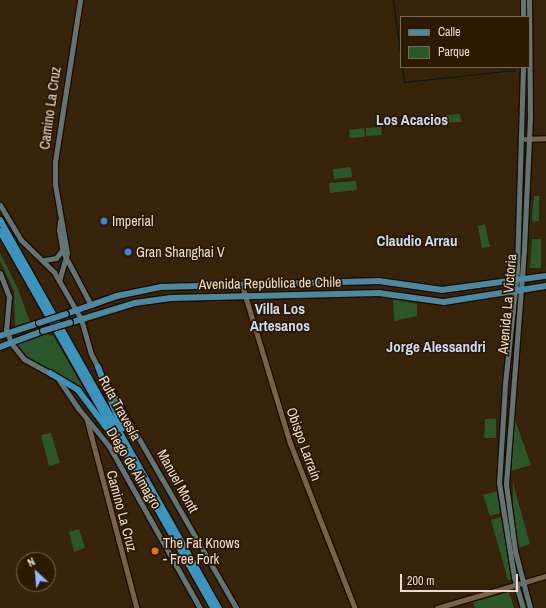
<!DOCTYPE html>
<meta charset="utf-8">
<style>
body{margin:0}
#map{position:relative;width:546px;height:608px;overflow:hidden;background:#37220a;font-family:"Archivo Narrow",sans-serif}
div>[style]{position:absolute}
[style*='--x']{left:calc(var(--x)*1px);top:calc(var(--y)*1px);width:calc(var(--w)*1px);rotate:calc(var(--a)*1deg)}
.green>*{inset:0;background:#2b562b}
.stream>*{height:1px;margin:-0.5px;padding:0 0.5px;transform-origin:0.5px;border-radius:0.5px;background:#07161d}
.roads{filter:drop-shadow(1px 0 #1d0b00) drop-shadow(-1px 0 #1d0b00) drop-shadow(0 1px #1d0b00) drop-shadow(0 -1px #1d0b00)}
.tertiary>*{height:4.5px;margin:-2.25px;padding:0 2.25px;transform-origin:2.25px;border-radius:2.25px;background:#7a6249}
.secondary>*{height:5px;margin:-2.5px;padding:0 2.5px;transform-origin:2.5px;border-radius:2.5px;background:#627575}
.primary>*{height:5.5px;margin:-2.75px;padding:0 2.75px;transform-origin:2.75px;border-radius:2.75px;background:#4b88a1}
.trunk>*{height:6px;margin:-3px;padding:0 3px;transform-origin:3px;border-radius:3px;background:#3b94be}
.bridges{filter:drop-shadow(1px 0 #1d0b00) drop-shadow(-1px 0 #1d0b00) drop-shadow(0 1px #1d0b00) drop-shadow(0 -1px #1d0b00)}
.primary-bridge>*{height:5.5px;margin:-2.75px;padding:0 2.75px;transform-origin:2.75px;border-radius:2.75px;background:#4b88a1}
.dots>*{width:11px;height:11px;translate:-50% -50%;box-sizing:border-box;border:2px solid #2c1902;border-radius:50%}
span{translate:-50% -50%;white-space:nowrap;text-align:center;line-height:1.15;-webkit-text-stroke:3.5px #2c1902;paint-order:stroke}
.street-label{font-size:14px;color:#eadcce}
.poi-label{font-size:14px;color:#eadcce}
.left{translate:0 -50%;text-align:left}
.neighbourhood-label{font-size:15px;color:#ccdcf6;font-weight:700}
.legend{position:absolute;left:400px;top:16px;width:130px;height:52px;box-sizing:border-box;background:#2c1902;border:1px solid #786754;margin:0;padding:5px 7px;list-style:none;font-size:12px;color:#eadcce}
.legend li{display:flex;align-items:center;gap:8px;height:20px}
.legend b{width:20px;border:1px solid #786754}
.north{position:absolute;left:16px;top:552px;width:40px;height:40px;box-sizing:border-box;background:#2c1902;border:1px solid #786754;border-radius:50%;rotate:334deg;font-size:11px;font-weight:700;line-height:16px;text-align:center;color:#eadcce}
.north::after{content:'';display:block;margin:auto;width:14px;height:18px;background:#8eb9fd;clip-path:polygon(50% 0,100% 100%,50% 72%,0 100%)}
.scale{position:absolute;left:400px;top:574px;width:118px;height:18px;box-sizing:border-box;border:2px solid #eadcce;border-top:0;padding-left:5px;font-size:12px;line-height:14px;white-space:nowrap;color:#eadcce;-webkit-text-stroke:3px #2c1902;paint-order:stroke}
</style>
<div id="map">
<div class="green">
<i style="clip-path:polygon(460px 114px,461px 122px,445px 123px,445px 115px)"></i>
<i style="clip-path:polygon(381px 127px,382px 135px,366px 136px,366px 128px)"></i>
<i style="clip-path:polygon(364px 128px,365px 137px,350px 138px,349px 130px)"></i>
<i style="clip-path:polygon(351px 167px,352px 177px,334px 179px,333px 169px)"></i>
<i style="clip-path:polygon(356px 181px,357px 190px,330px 193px,329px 183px)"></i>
<i style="clip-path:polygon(534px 196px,539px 196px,539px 221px,533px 222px,532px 219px)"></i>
<i style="clip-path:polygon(485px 224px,490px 247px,482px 248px,478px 226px)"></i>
<i style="clip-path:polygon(532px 239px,541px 239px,541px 268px,530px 268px)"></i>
<i style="clip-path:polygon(0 253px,18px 289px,30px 322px,15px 326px,14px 291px,0 261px)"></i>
<i style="clip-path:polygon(393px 299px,417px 304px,417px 316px,394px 321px)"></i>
<i style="clip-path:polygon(47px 334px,54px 337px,90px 400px,74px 382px,28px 359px,18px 352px,13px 344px)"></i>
<i style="clip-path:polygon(514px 417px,531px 465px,511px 471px)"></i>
<i style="clip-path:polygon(485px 419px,496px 419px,496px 438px,484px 438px)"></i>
<i style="clip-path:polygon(51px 433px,60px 463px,49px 466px,41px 435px)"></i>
<i style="clip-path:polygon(513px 483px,530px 544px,519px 548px,513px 517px)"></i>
<i style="clip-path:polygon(497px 491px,500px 513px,490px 516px,483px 495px)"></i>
<i style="clip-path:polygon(501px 517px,513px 579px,508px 580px,491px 520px)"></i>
<i style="clip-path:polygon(79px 529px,85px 548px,74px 552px,69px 532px)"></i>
<i style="clip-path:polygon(509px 592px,514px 608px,475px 608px,473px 602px)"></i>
</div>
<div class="stream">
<i style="--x:393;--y:0;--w:61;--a:82.4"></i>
<i style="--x:402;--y:67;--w:15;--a:82"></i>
<i style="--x:404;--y:82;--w:112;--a:-6.2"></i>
</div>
<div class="roads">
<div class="tertiary">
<i style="--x:523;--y:139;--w:23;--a:-2"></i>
<i style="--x:242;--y:284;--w:165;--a:73.1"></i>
<i style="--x:290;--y:442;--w:178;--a:68.6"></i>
<i style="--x:87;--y:419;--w:196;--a:75.2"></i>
<i style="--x:437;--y:608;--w:114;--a:-16.4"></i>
</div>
<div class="secondary">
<i style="--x:523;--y:0;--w:17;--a:90"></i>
<i style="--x:529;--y:0;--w:117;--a:89.5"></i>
<i style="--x:530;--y:117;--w:133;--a:92.6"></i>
<i style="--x:524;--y:250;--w:235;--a:94.4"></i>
<i style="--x:506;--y:484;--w:68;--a:82.3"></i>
<i style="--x:515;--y:551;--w:59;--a:75.3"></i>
<i style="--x:523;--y:67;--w:203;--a:91.7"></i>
<i style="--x:517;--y:270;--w:116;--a:96"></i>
<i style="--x:505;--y:385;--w:98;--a:93.5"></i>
<i style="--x:499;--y:483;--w:95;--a:80.9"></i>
<i style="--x:514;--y:577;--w:32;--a:74"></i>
<i style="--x:0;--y:205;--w:41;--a:59"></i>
<i style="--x:21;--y:240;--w:46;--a:44.1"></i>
<i style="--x:54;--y:272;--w:54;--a:60.1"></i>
<i style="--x:81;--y:319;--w:36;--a:74"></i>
<i style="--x:91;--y:354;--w:17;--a:62"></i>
<i style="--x:60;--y:221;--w:9;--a:96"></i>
<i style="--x:59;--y:230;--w:22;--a:80"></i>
<i style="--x:63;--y:252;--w:60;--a:62.2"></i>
<i style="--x:44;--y:260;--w:12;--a:-9"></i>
<i style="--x:56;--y:258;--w:10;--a:-53"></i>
<i style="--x:0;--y:273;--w:26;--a:69"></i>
<i style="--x:9;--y:297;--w:32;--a:95"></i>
<i style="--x:6;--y:329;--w:15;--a:70"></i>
<i style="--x:11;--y:343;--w:21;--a:51"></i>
<i style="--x:24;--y:359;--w:33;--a:29"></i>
<i style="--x:59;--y:281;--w:29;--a:-74"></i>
<i style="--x:67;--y:253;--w:70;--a:-99.9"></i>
<i style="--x:55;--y:184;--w:22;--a:-90"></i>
<i style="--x:55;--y:162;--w:164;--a:-81.2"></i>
<i style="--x:104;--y:378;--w:265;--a:60.1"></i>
<i style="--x:59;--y:380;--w:34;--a:56"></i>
<i style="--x:78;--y:408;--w:49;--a:50.8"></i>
<i style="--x:109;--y:446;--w:186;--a:60.7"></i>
</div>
<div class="primary">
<i style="--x:66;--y:314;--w:54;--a:-19.4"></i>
<i style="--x:117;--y:296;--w:45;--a:-11.6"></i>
<i style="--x:161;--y:287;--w:218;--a:-1.6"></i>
<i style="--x:379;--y:281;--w:64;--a:8.1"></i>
<i style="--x:442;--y:290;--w:105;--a:-7.7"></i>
<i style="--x:70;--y:323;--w:68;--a:-17.1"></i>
<i style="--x:135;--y:303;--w:36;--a:-8"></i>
<i style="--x:171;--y:298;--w:208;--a:-1.4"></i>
<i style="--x:379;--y:293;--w:66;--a:7.9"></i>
<i style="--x:444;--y:302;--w:103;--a:-8.9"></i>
<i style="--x:0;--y:336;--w:41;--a:-18.4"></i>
<i style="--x:0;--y:347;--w:46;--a:-20.4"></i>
</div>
<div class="trunk">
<i style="--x:0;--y:220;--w:446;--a:60.6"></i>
<i style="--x:0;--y:231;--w:433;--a:60.5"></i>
<i style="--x:98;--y:367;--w:66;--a:68.8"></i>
<i style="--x:50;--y:373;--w:33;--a:31"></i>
<i style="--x:78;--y:390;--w:51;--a:52.9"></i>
</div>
</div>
<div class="bridges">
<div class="primary-bridge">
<i style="--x:39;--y:323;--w:28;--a:-18"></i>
<i style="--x:43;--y:331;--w:28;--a:-17"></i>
</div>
</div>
<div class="dots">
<i style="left:104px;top:221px;background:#3f7fe0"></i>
<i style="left:128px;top:252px;background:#3f7fe0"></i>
<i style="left:155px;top:551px;background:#e8710a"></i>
</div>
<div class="street-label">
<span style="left:50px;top:108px;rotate:-82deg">Camino La Cruz</span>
<span style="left:270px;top:283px;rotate:-1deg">Avenida República de Chile</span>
<span style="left:507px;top:304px;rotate:-85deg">Avenida La Victoria</span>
<span style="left:120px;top:408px;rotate:61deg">Ruta Travesía</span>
<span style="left:304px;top:444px;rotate:70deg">Obispo Larraín</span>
<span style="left:134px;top:468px;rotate:59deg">Diego de Almagro</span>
<span style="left:178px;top:481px;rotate:61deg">Manuel Montt</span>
<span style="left:122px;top:511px;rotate:75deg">Camino La Cruz</span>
</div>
<div class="poi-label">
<span class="left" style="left:112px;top:221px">Imperial</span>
<span class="left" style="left:136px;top:252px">Gran Shanghai V</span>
<span class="left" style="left:163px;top:551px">The Fat Knows<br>- Free Fork</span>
</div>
<div class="neighbourhood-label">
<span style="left:412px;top:120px">Los Acacios</span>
<span style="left:417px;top:241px">Claudio Arrau</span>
<span style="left:280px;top:317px">Villa Los<br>Artesanos</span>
<span style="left:436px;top:347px">Jorge Alessandri</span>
</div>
<ul class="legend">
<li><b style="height:5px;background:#4b88a1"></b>Calle</li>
<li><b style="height:11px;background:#2b562b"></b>Parque</li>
</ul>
<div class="north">N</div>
<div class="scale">200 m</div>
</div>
